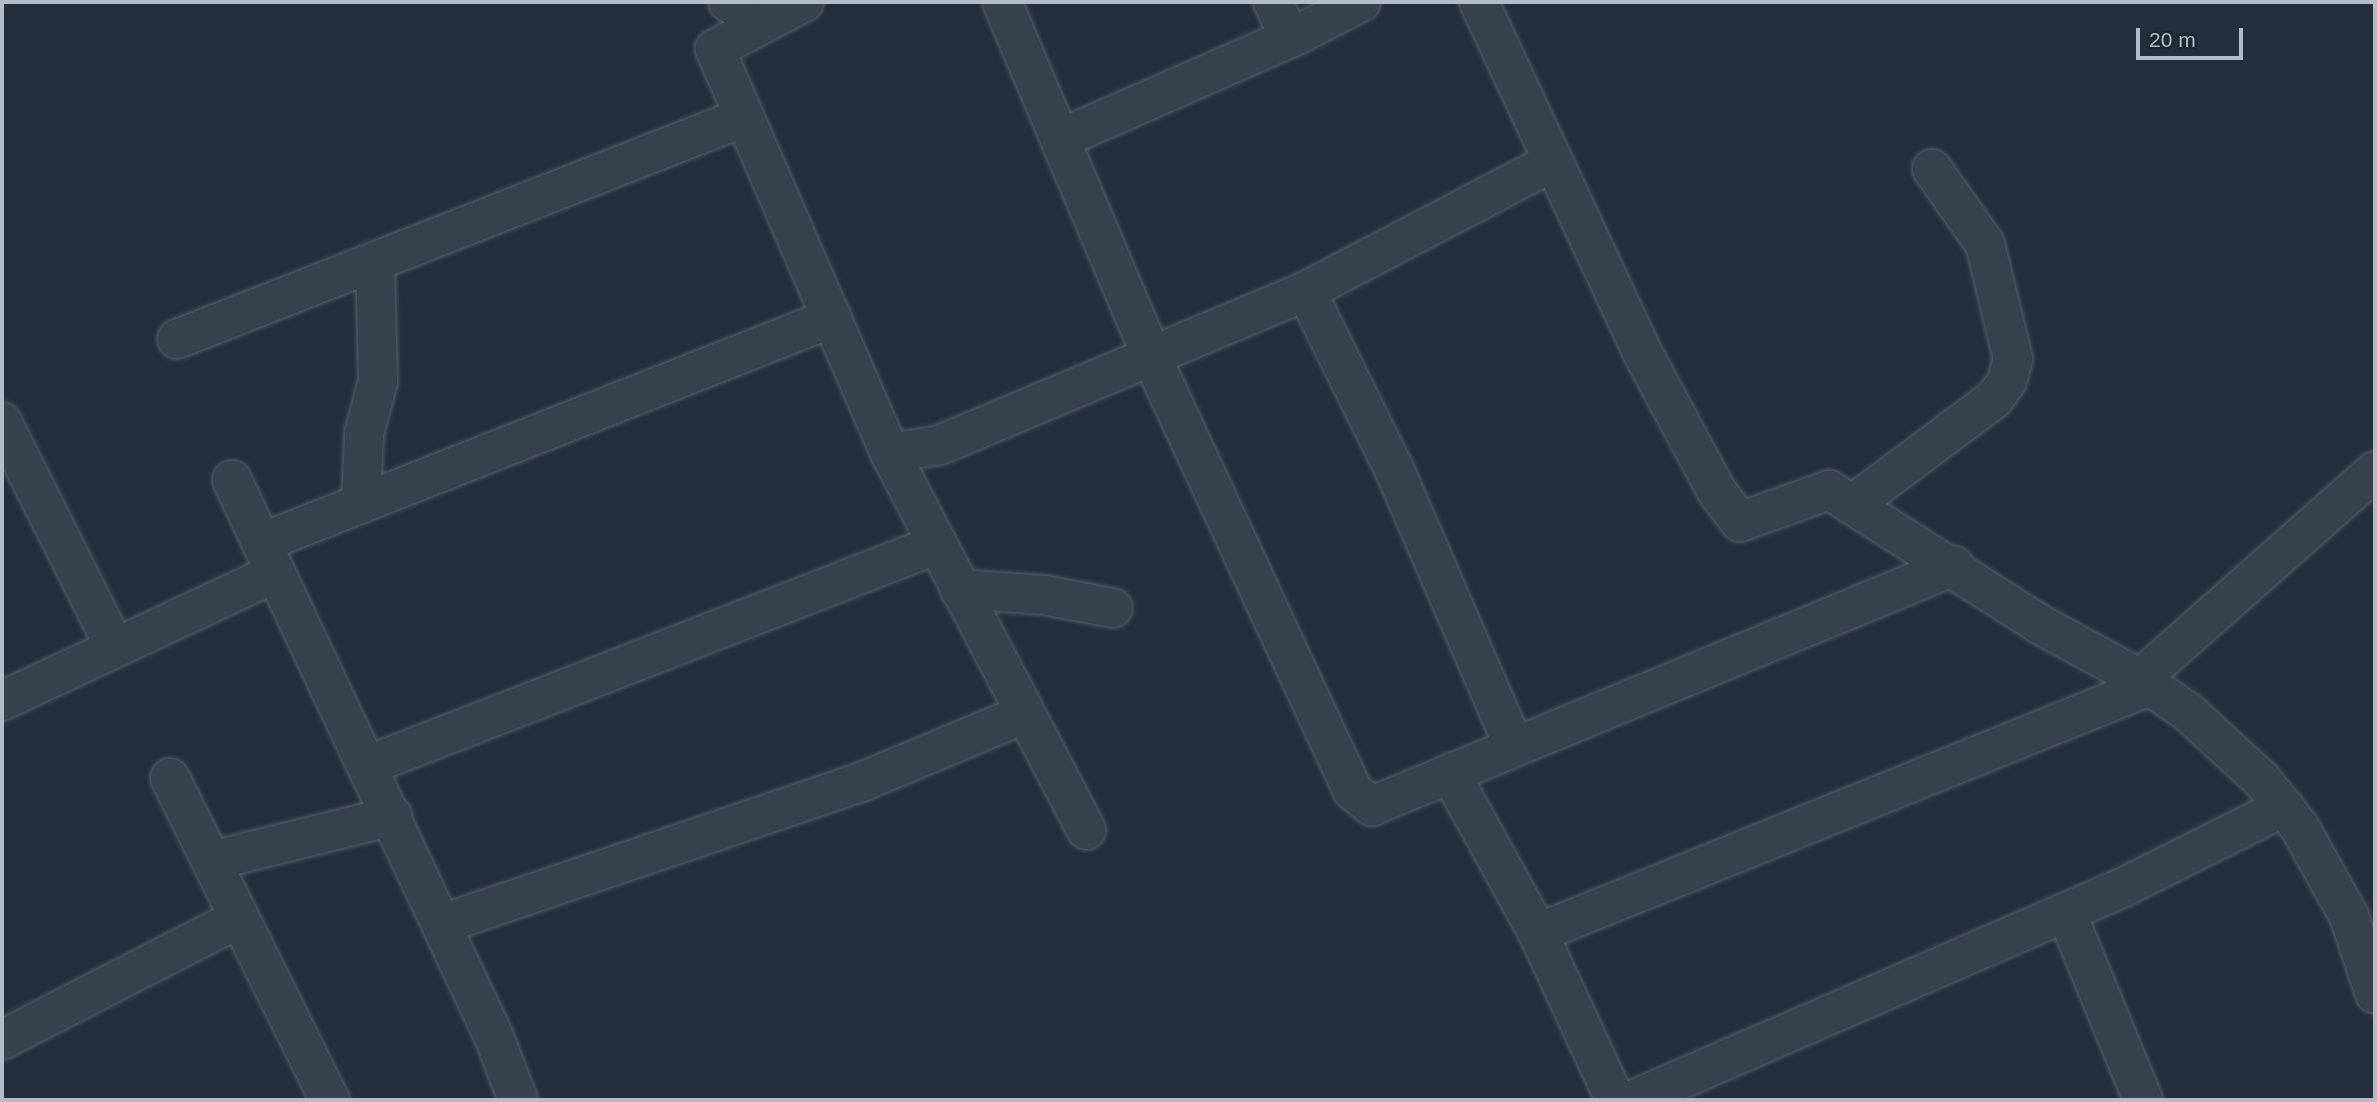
<!DOCTYPE html>
<style>
body{margin:0}
#map{position:relative;width:2377px;height:1102px;overflow:hidden;background:#242f3e;font-family:Helvetica,sans-serif}
div>[style]{position:absolute}
.roads{filter:drop-shadow(0 0 2px #565f6c) drop-shadow(0 0 2px #565f6c)}
.minor>*{height:38px;margin:-19px;padding:0 19px;transform-origin:19px;border-radius:19px;background:#38414e}
span{translate:-50% -50%;white-space:nowrap;text-align:center;line-height:1.15;-webkit-text-stroke:7px #1d2633;paint-order:stroke}
.frame{position:absolute;inset:0;border:4px solid #b4bcc9;pointer-events:none}
.scale{position:absolute;left:2136px;top:28px;width:107px;height:32px;box-sizing:border-box;border:4px solid #b4bcc9;border-top:0;padding-left:9px;font-size:21px;line-height:24px;white-space:nowrap;color:#b4bcc9;-webkit-text-stroke:5px #1d2633;paint-order:stroke}
</style>
<div id="map">
<div class="roads">
<div class="minor">
<div style="left:728px;top:2px;width:40px;rotate:32deg"></div>
<div style="left:804px;top:2px;width:101px;rotate:152.2deg"></div>
<div style="left:715px;top:49px;width:440px;rotate:66.6deg"></div>
<div style="left:890px;top:453px;width:425px;rotate:62.5deg"></div>
<div style="left:1002px;top:2px;width:398px;rotate:67.1deg"></div>
<div style="left:1157px;top:369px;width:464px;rotate:65.1deg"></div>
<div style="left:1352px;top:790px;width:26px;rotate:39deg"></div>
<div style="left:1372px;top:806px;width:630px;rotate:-22.41deg"></div>
<div style="left:1273px;top:2px;width:40px;rotate:65deg"></div>
<div style="left:1479px;top:2px;width:384px;rotate:65deg"></div>
<div style="left:1641px;top:350px;width:159px;rotate:61.8deg"></div>
<div style="left:1716px;top:490px;width:40px;rotate:53deg"></div>
<div style="left:1740px;top:522px;width:95px;rotate:-19.8deg"></div>
<div style="left:1829px;top:490px;width:249px;rotate:32.5deg"></div>
<div style="left:2039px;top:624px;width:115px;rotate:28.6deg"></div>
<div style="left:2140px;top:679px;width:58px;rotate:34.5deg"></div>
<div style="left:2188px;top:712px;width:100px;rotate:42.6deg"></div>
<div style="left:2262px;top:780px;width:61px;rotate:51.6deg"></div>
<div style="left:2300px;top:828px;width:101px;rotate:60.9deg"></div>
<div style="left:2349px;top:916px;width:82px;rotate:71.6deg"></div>
<div style="left:1060px;top:139px;width:259px;rotate:-23.7deg"></div>
<div style="left:1297px;top:35px;width:72px;rotate:-27.3deg"></div>
<div style="left:1306px;top:291px;width:199px;rotate:63.7deg"></div>
<div style="left:1394px;top:469px;width:302px;rotate:66.6deg"></div>
<div style="left:177px;top:339px;width:609px;rotate:-21.38deg"></div>
<div style="left:2px;top:422px;width:250px;rotate:63.4deg"></div>
<div style="left:890px;top:453px;width:51px;rotate:-9.1deg"></div>
<div style="left:940px;top:445px;width:397px;rotate:-22.8deg"></div>
<div style="left:1306px;top:291px;width:279px;rotate:-27.6deg"></div>
<div style="left:232px;top:480px;width:616px;rotate:64.81deg"></div>
<div style="left:494px;top:1037px;width:67px;rotate:69.1deg"></div>
<div style="left:361px;top:504px;width:70px;rotate:-87.5deg"></div>
<div style="left:364px;top:434px;width:55px;rotate:-75.2deg"></div>
<div style="left:378px;top:381px;width:120px;rotate:-91.4deg"></div>
<div style="left:1852px;top:505px;width:177px;rotate:-36.7deg"></div>
<div style="left:1994px;top:399px;width:22px;rotate:-54deg"></div>
<div style="left:2007px;top:381px;width:23px;rotate:-75deg"></div>
<div style="left:2013px;top:359px;width:118px;rotate:-103.7deg"></div>
<div style="left:1985px;top:244px;width:92px;rotate:-125.2deg"></div>
<div style="left:261px;top:543px;width:614px;rotate:-21.51deg"></div>
<div style="left:959px;top:589px;width:85px;rotate:4deg"></div>
<div style="left:1044px;top:595px;width:70px;rotate:10.7deg"></div>
<div style="left:2140px;top:679px;width:314px;rotate:-41.5deg"></div>
<div style="left:2px;top:701px;width:302px;rotate:-25.1deg"></div>
<div style="left:369px;top:765px;width:610px;rotate:-21.23deg"></div>
<div style="left:1450px;top:773px;width:183px;rotate:61.2deg"></div>
<div style="left:1538px;top:933px;width:184px;rotate:65.2deg"></div>
<div style="left:170px;top:778px;width:360px;rotate:63.6deg"></div>
<div style="left:211px;top:861px;width:187px;rotate:-13.9deg"></div>
<div style="left:2066px;top:912px;width:203px;rotate:67.7deg"></div>
<div style="left:442px;top:924px;width:446px;rotate:-18.7deg"></div>
<div style="left:864px;top:781px;width:173px;rotate:-22.7deg"></div>
<div style="left:1538px;top:933px;width:660px;rotate:-21.98deg"></div>
<div style="left:2px;top:1040px;width:267px;rotate:-27.2deg"></div>
<div style="left:1633px;top:1100px;width:535px;rotate:-23.45deg"></div>
<div style="left:2124px;top:887px;width:179px;rotate:-26.6deg"></div>
</div>
</div>
<div class="frame"></div>
<div class="scale">20 m</div>
</div>
